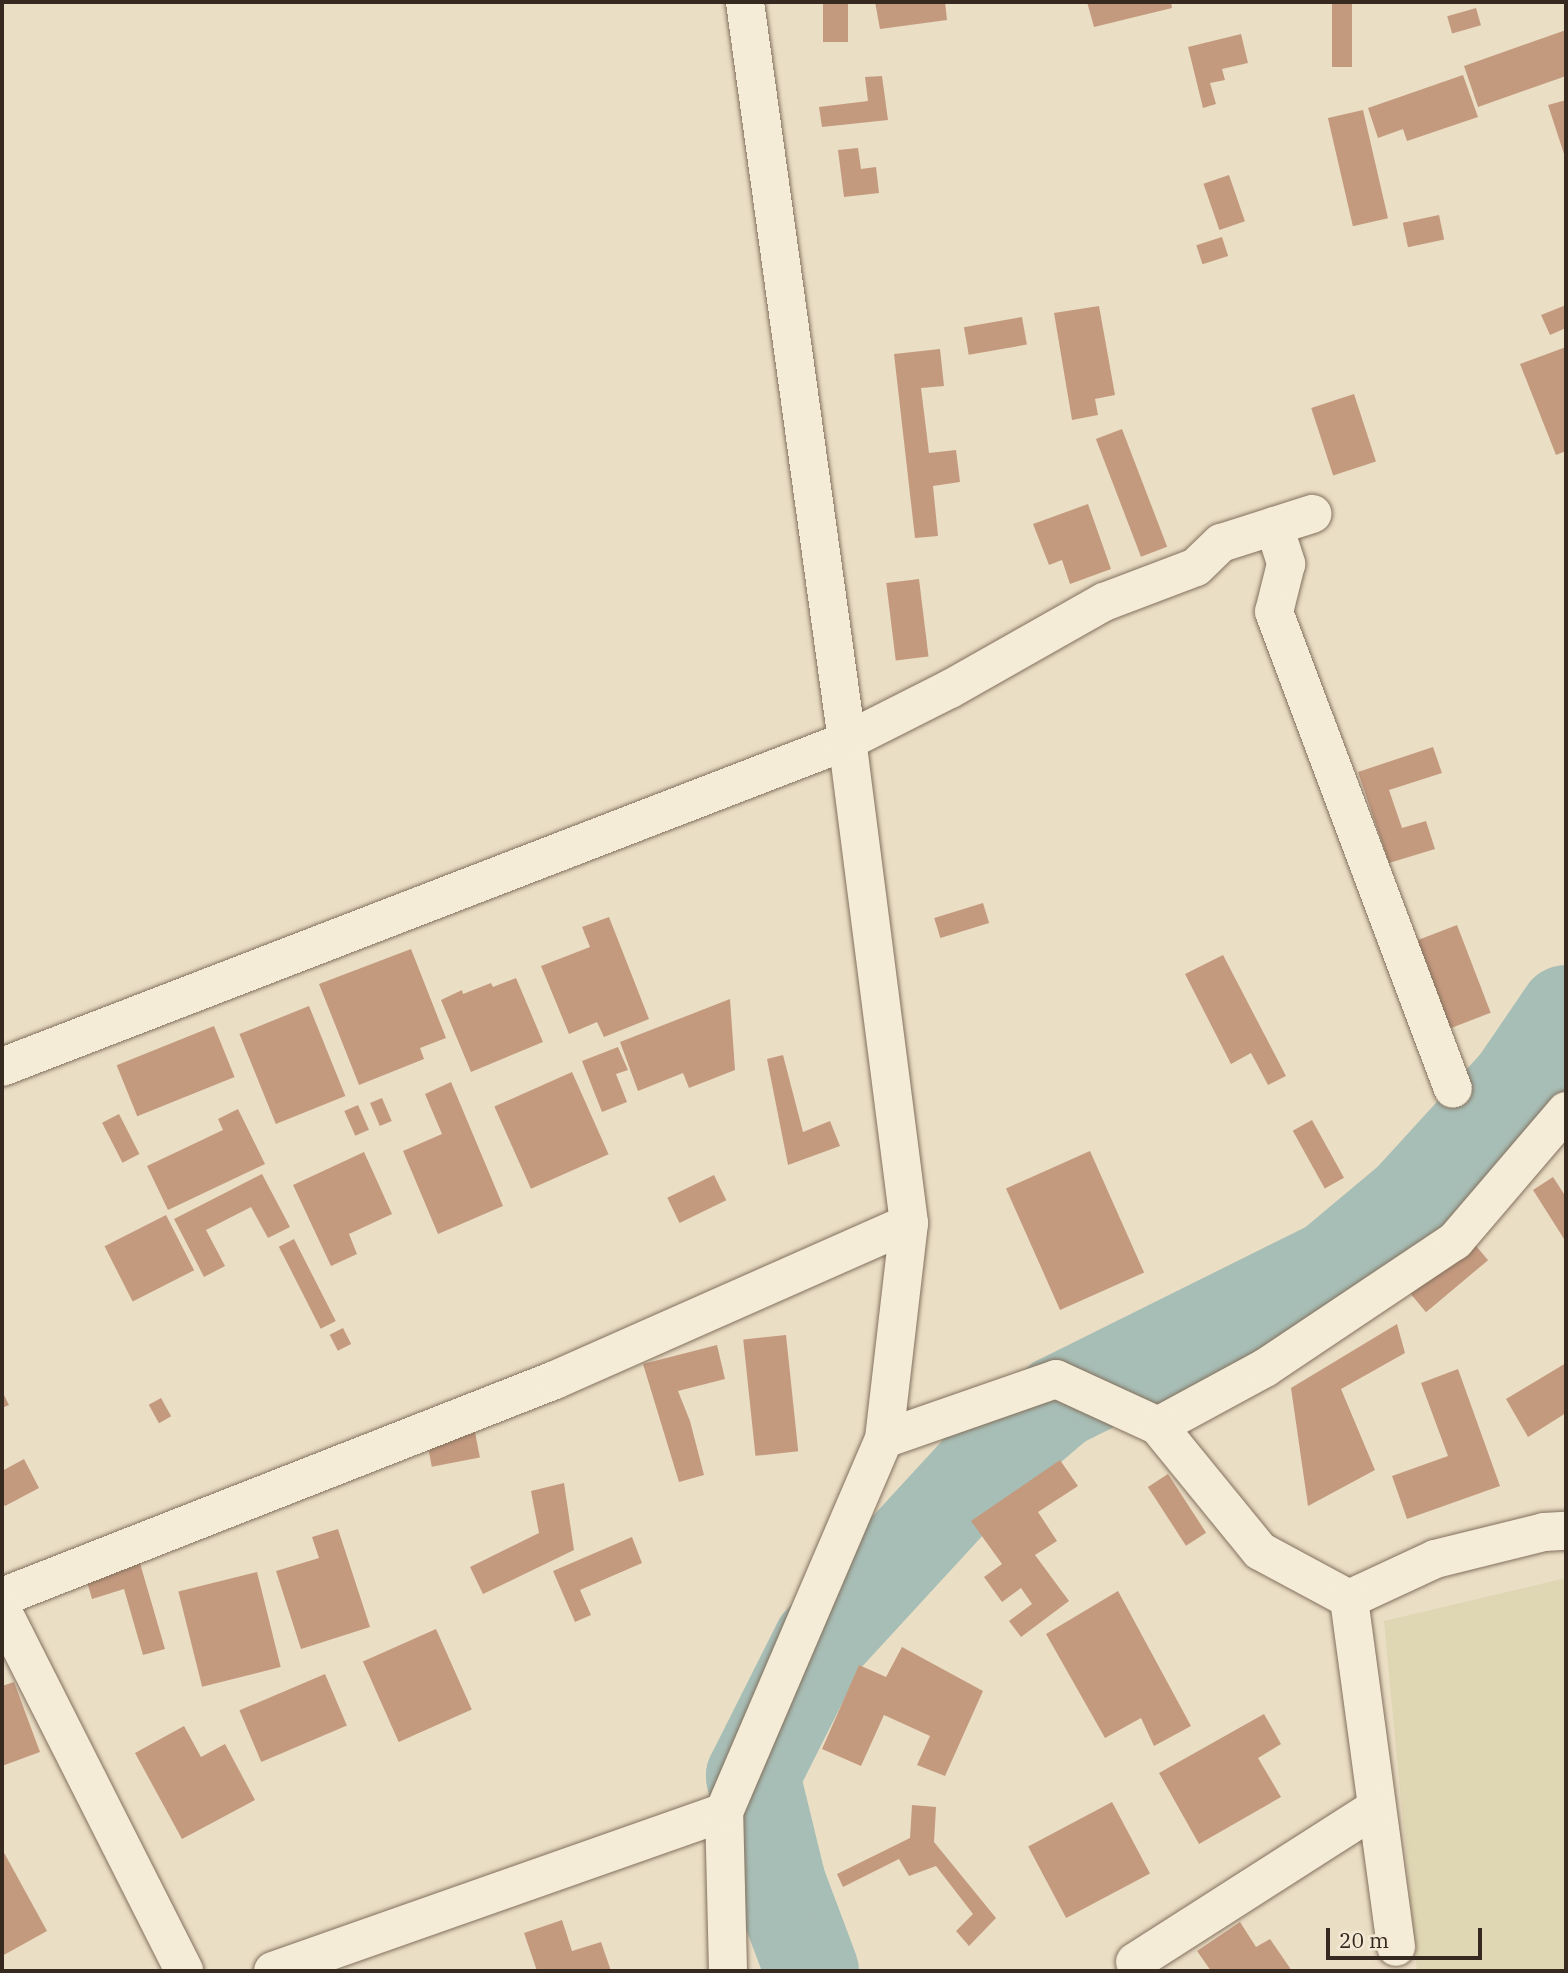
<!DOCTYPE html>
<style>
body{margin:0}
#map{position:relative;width:1568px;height:1973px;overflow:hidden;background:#eadec5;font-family:"IBM Plex Serif",serif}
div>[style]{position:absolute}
.farmland>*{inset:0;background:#dfd6b4}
.river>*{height:94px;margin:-47px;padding:0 47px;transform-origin:47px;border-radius:47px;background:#a7beb6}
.building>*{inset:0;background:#c49a7f;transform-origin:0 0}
.roads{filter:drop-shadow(0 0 2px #83705d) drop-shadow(0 0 2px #83705d)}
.minor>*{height:38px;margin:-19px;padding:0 19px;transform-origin:19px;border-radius:19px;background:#f5ecd8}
span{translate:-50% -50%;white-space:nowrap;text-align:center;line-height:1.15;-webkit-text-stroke:7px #f2e8d4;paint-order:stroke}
.frame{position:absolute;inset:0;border:4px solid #352920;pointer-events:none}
.scale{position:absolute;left:1326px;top:1928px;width:156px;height:32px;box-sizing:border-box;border:4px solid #352920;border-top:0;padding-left:9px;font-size:21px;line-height:24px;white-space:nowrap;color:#352920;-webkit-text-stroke:5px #f2e8d4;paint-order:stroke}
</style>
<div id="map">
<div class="farmland">
<div style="clip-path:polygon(1566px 1578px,1566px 1971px,1417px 1971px,1384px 1621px)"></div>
</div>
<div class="river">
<div style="left:812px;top:1971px;width:94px;rotate:-110.6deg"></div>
<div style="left:779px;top:1883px;width:110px;rotate:-103.7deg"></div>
<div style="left:753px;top:1776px;width:149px;rotate:-63.3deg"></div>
<div style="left:820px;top:1643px;width:234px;rotate:-47.4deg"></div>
<div style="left:978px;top:1471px;width:106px;rotate:-40.4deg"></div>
<div style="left:1059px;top:1402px;width:304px;rotate:-26.4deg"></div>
<div style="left:1331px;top:1267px;width:104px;rotate:-39.9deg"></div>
<div style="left:1411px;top:1200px;width:157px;rotate:-47.6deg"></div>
<div style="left:1517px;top:1084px;width:87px;rotate:-55.8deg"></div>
</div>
<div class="building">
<div style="left:823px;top:2px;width:25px;height:40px"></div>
<div style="clip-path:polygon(875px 2px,945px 2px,947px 20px,880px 29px)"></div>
<div style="clip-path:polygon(1087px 2px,1171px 2px,1172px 8px,1094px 27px)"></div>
<div style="left:1332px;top:2px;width:20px;height:65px"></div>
<div style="left:1476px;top:8px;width:18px;height:30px;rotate:74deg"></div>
<div style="clip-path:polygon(1566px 30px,1566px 76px,1478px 107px,1464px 66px)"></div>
<div style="clip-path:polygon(1241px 34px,1248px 63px,1222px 69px,1225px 80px,1210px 83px,1216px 104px,1203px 108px,1188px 47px)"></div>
<div style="clip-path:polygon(1463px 75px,1478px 117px,1407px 141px,1403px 129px,1378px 138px,1368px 108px)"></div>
<div style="clip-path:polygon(882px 76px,888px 120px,822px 127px,819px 107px,868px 101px,865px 77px)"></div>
<div style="clip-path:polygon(1566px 100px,1566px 160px,1548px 105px)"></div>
<div style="left:1363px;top:110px;width:111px;height:36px;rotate:77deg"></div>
<div style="clip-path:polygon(858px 148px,861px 169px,876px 167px,879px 193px,844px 197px,838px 150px)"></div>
<div style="left:1229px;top:175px;width:49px;height:27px;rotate:71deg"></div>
<div style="left:1439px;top:215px;width:25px;height:37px;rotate:78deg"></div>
<div style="left:1222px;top:237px;width:20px;height:27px;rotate:72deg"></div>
<div style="clip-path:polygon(1566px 305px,1566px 328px,1550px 335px,1541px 315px)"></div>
<div style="clip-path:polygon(1099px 306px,1115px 395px,1095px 399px,1098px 415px,1072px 420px,1054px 313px)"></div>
<div style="left:1022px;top:317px;width:28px;height:59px;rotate:80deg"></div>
<div style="clip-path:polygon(1566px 347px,1566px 451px,1556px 455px,1520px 364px)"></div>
<div style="clip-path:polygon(940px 349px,944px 386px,921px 388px,929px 453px,956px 450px,960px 482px,933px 486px,938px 536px,915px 538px,894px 354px)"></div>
<div style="left:1354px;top:394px;width:71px;height:45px;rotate:72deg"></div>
<div style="left:1122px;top:429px;width:126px;height:28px;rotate:69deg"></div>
<div style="clip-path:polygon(1088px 504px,1111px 569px,1070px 584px,1062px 560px,1049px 565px,1033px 524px)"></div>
<div style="left:919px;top:579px;width:78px;height:33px;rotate:83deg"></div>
<div style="clip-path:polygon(1433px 747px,1442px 773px,1389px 790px,1402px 828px,1426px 821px,1435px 849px,1389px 863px,1358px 772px)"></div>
<div style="left:983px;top:903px;width:21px;height:51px;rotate:73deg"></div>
<div style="clip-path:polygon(609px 917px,649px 1019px,604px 1037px,597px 1022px,569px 1034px,541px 966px,590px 947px,582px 927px)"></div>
<div style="left:1457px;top:925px;width:94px;height:48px;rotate:69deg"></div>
<div style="clip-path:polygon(411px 949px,446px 1038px,420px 1048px,424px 1059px,359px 1085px,319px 984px)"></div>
<div style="clip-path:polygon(1223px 955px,1286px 1076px,1268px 1085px,1251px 1053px,1231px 1064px,1185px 974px)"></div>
<div style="clip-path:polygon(516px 978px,543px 1042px,471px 1072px,441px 1000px,462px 990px,463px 994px,491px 983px,493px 987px)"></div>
<div style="clip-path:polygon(730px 999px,735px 1070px,689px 1088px,683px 1073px,638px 1091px,620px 1042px)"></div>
<div style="left:309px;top:1006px;width:97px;height:75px;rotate:68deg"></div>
<div style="left:214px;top:1026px;width:55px;height:105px;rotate:68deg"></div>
<div style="clip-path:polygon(618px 1047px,628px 1070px,616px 1074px,627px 1102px,602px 1112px,582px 1061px)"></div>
<div style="clip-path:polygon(783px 1055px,803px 1132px,830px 1121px,840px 1146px,788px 1165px,767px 1059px)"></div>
<div style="left:572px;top:1072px;width:90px;height:85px;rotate:66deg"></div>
<div style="clip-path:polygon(451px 1082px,503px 1206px,438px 1234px,403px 1151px,442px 1134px,425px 1094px)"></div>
<div style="left:382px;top:1098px;width:25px;height:13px;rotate:67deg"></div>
<div style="left:358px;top:1105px;width:27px;height:15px;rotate:66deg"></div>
<div style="clip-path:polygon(238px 1109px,265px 1164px,168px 1210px,147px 1166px,223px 1130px,218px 1119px)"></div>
<div style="left:119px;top:1114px;width:45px;height:19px;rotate:63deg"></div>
<div style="left:1312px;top:1120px;width:66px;height:22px;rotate:61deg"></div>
<div style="left:1090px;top:1151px;width:133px;height:92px;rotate:66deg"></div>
<div style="clip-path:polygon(364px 1152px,392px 1214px,349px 1234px,357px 1254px,331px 1266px,293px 1185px)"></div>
<div style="clip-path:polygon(262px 1174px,290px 1227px,268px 1238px,251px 1207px,206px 1230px,225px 1266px,204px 1277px,174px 1219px)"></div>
<div style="left:714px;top:1175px;width:28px;height:52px;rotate:64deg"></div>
<div style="clip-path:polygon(1553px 1177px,1566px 1197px,1566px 1242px,1533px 1190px)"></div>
<div style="left:166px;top:1215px;width:62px;height:69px;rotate:63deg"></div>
<div style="left:294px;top:1239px;width:92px;height:17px;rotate:63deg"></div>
<div style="left:1472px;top:1241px;width:25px;height:81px;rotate:50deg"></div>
<div style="clip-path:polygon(1397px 1324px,1405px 1353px,1341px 1389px,1375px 1470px,1308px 1506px,1291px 1388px)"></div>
<div style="left:343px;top:1328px;width:18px;height:15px;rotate:63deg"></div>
<div style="left:786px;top:1335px;width:117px;height:43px;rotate:84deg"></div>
<div style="clip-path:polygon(717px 1345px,725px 1379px,678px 1391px,690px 1421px,704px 1475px,679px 1482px,643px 1364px)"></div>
<div style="clip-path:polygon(1566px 1363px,1566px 1413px,1528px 1437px,1506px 1399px)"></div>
<div style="clip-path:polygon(1458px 1369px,1500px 1486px,1407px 1519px,1392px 1476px,1448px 1456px,1421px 1383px)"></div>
<div style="clip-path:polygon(2px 1391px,9px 1405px,2px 1408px)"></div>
<div style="left:161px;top:1398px;width:21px;height:14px;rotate:61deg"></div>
<div style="left:474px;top:1427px;width:31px;height:49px;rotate:79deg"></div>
<div style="clip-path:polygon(24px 1459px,39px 1488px,5px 1506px,2px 1501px,2px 1471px)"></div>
<div style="clip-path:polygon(1060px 1460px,1078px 1486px,1038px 1512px,1057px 1541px,1035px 1555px,1069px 1601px,1021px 1637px,1009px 1621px,1032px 1604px,1021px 1588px,1002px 1602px,984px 1577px,1002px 1564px,971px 1521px)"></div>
<div style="left:1168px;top:1474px;width:70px;height:24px;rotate:57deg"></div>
<div style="clip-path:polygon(564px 1483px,574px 1550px,483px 1594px,470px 1567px,539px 1533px,531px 1491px)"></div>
<div style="clip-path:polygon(338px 1529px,370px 1627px,301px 1649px,276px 1571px,319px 1558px,312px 1537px)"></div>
<div style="clip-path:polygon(632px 1537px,642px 1563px,580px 1590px,591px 1615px,575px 1622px,553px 1571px)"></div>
<div style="clip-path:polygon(137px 1553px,165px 1649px,143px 1655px,124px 1589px,92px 1599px,83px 1568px)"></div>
<div style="left:257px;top:1572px;width:98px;height:81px;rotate:76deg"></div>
<div style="clip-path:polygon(1118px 1591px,1191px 1726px,1154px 1746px,1141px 1718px,1105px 1738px,1046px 1634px)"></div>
<div style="left:436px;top:1629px;width:88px;height:80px;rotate:66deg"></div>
<div style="clip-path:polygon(902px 1647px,983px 1691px,945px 1776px,917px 1765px,930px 1736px,884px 1715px,861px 1766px,822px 1749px,859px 1665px,886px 1677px)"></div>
<div style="left:325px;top:1674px;width:56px;height:93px;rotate:67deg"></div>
<div style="clip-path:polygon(14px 1682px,40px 1752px,2px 1766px,2px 1686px)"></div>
<div style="clip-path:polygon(1264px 1714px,1281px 1744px,1258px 1758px,1281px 1797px,1199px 1844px,1159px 1773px)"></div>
<div style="clip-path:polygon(184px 1726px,201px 1757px,225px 1744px,255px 1800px,182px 1839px,135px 1753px)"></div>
<div style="left:1112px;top:1802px;width:81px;height:95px;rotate:62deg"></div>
<div style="clip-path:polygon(912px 1805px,936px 1807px,934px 1842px,996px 1918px,969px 1946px,956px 1931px,973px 1914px,936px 1866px,909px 1876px,899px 1859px,843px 1887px,837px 1874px,910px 1838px)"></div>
<div style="clip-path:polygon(2px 1849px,47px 1931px,2px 1956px)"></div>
<div style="clip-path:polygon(562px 1920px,572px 1951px,601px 1942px,611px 1971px,537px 1971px,524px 1933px)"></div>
<div style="clip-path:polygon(1240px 1922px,1256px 1947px,1270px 1939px,1292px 1971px,1211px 1971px,1197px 1951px)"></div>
</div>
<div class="roads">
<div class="minor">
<div style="left:1274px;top:526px;width:40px;rotate:72deg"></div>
<div style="left:1286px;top:564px;width:49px;rotate:104deg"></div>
<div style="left:1274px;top:612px;width:509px;rotate:69.43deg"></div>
<div style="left:2px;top:1067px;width:906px;rotate:-21.1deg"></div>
<div style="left:847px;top:741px;width:115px;rotate:-26.8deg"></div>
<div style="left:950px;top:689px;width:177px;rotate:-29.5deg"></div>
<div style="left:1104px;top:602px;width:98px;rotate:-20.8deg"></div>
<div style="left:1196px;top:567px;width:35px;rotate:-44deg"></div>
<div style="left:1221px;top:543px;width:96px;rotate:-17.7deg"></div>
<div style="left:1158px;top:1426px;width:122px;rotate:-28.5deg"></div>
<div style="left:1265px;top:1368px;width:229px;rotate:-33.8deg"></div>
<div style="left:1455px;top:1241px;width:171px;rotate:-49.5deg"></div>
<div style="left:884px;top:1439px;width:182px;rotate:-19.2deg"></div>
<div style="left:1056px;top:1379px;width:112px;rotate:24.7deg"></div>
<div style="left:1158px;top:1426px;width:161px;rotate:50.8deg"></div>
<div style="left:1260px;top:1551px;width:101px;rotate:28.3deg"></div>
<div style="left:1349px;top:1599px;width:95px;rotate:-24.9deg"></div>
<div style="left:1435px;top:1559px;width:112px;rotate:-13.9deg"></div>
<div style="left:1544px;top:1532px;width:22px;rotate:-3deg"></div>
<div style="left:2px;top:1597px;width:594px;rotate:-21.43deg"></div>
<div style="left:555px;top:1380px;width:387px;rotate:-23.9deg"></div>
<div style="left:1349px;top:1599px;width:351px;rotate:82.3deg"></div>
<div style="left:2px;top:1610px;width:404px;rotate:63.2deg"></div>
<div style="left:1135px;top:1962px;width:286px;rotate:-32.6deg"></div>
<div style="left:273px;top:1971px;width:478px;rotate:-19.4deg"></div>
<div style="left:728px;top:1971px;width:159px;rotate:-91.4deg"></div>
<div style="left:724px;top:1812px;width:406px;rotate:-66.8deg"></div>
<div style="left:884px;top:1439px;width:217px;rotate:-83.4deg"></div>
<div style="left:909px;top:1223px;width:486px;rotate:-97.3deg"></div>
<div style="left:847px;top:741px;width:746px;rotate:-97.86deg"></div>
</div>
</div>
<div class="frame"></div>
<div class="scale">20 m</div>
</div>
